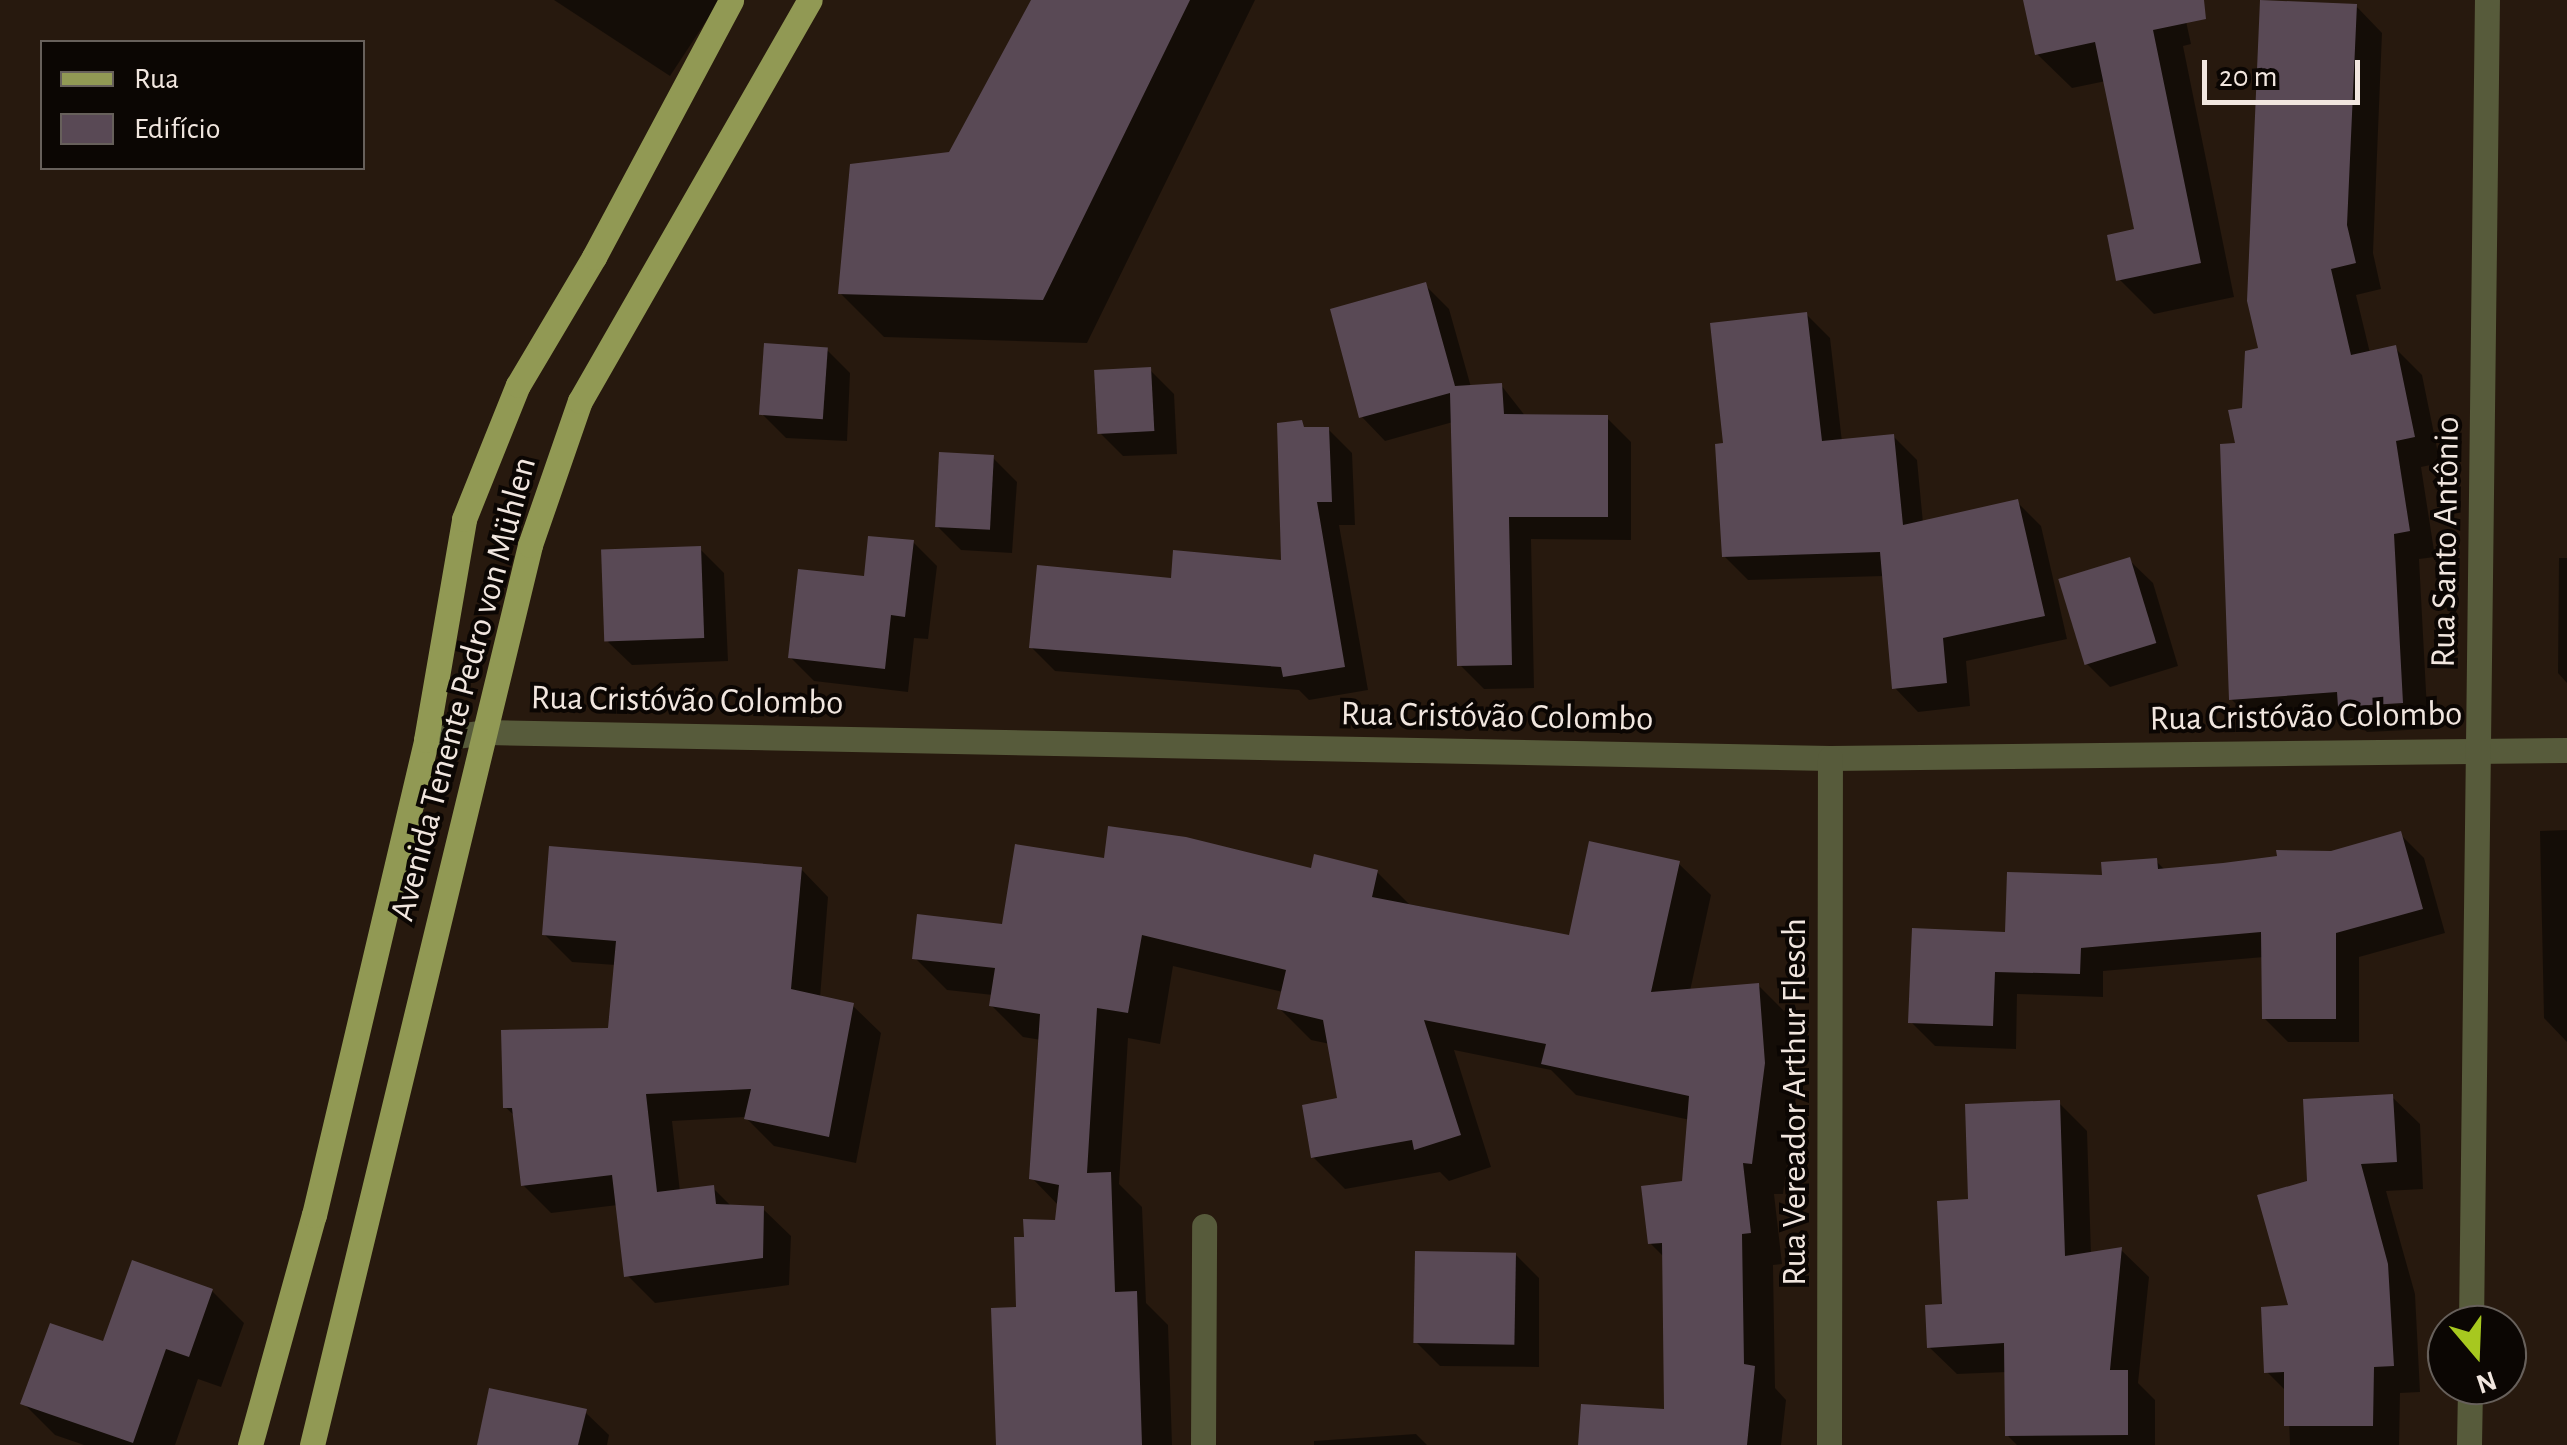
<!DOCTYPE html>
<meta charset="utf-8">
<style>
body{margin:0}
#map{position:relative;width:2567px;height:1445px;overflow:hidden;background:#27190e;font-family:"Alegreya Sans",sans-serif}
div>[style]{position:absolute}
.shadow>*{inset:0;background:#0007}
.building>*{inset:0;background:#594955;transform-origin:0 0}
.minor>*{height:25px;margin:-12.5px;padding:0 12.5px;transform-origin:12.5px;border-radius:12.5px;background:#575b3b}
.major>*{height:25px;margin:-12.5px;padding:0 12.5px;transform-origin:12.5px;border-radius:12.5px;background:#919954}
span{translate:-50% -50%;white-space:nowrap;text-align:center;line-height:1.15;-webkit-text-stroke:8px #0b0603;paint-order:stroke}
.street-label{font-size:35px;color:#f1e6df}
.legend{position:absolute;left:40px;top:40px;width:325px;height:130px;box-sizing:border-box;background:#0b0603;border:2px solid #67605b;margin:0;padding:12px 18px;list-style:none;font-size:30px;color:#f1e6df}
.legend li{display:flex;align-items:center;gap:20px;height:50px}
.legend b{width:50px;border:2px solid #67605b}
.north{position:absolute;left:2427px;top:1305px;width:100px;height:100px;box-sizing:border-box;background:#0b0603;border:2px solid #67605b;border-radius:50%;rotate:161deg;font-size:28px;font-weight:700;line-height:40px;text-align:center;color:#f1e6df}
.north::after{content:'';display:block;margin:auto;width:35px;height:45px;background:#a7c81f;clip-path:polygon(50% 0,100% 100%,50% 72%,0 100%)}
.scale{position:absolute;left:2202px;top:60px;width:158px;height:45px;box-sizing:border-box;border:5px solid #f1e6df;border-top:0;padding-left:12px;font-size:30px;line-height:35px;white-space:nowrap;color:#f1e6df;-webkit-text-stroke:8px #0b0603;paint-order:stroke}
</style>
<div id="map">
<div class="shadow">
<div style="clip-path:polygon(554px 0,720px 0,670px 76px)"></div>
<div style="clip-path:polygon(1034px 0,1255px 0,1087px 343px,884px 337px,840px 293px,951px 154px)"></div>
<div style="clip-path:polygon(2025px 0,2182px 3px,2191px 44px,2183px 46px,2234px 297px,2154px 314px,2119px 279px,2137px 231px,2106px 81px,2072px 88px,2037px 54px)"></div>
<div style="clip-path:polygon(2356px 6px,2382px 33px,2373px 253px,2381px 289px,2356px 295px,2370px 353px,2395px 348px,2422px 375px,2440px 463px,2421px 467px,2435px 557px,2419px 559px,2428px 729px,2367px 732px,2353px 718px,2258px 726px,2231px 699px,2238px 445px)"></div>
<div style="clip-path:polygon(1425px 285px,1449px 309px,1471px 387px,1501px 385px,1526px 417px,1607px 418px,1631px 442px,1631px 540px,1531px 539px,1534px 688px,1484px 689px,1460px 665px,1453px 422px,1385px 441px,1362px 417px)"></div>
<div style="clip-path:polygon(1806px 314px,1830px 338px,1842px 442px,1893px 436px,1917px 460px,1923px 523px,2017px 502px,2041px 526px,2067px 639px,1966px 661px,1970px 706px,1918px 712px,1895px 688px,1884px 576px,1748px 580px,1724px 556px,1725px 446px)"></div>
<div style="clip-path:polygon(827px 350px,850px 373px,847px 441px,786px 438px,762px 414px)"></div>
<div style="clip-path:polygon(1150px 370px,1174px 394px,1177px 454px,1123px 456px,1099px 432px)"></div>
<div style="clip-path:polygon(1328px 429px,1352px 453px,1355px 525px,1339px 525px,1368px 690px,1309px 700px,1299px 690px,1055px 671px,1031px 647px,1173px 581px,1284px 562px)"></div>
<div style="clip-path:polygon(993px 458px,1017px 482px,1012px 553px,961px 550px,937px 526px)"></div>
<div style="clip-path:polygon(913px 542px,937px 566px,928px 639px,914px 638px,908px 692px,814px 681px,790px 657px,866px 579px)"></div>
<div style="clip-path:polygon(700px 549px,724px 573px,728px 661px,632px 665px,608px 642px)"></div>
<div style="clip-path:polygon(2559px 558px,2567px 558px,2567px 683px,2558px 673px)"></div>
<div style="clip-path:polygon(2129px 560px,2153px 583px,2178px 666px,2110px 687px,2086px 663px)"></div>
<div style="clip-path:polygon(2567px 830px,2567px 1042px,2544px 1018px,2540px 831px)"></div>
<div style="clip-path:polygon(2400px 834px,2424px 858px,2445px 933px,2359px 957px,2359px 1042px,2288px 1042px,2264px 1018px,2264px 957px,2103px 971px,2103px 997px,2017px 994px,2016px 1049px,1935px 1046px,1911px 1022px,2007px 934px,2105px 878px,2156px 861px,2166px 871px,2331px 853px)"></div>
<div style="clip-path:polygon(1107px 861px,1377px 872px,1409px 904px,1571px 938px,1678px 863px,1711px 895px,1690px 991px,1758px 985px,1790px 1017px,1796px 1097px,1783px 1194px,1774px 1194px,1782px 1264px,1773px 1265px,1775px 1388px,1786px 1400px,1781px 1445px,1649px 1445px,1667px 1412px,1665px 1258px,1650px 1243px,1685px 1183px,1690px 1120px,1576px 1095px,1551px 1070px,1454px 1050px,1491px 1167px,1449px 1181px,1440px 1172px,1345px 1189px,1313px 1157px,1340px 1100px,1330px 1044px,1311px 1040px,1279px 1008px,1283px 992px,1173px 966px,1160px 1044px,1128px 1038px,1119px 1184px,1142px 1207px,1146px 1303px,1168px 1325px,1172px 1445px,998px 1445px,1026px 1239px,1057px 1223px,1059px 1206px,1032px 1178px,1041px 1040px,1023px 1037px,991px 1005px,993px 995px,947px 990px,915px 958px,1004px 927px)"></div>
<div style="clip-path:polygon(801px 869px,828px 897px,820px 998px,853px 1006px,881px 1033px,856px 1163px,774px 1146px,745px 1117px,672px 1121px,680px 1192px,713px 1188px,732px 1207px,763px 1209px,791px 1236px,789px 1285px,655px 1303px,627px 1275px,618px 1205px,551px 1213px,523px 1185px,516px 1117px,505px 1107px,611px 1031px,616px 965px,572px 962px,544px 934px)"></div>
<div style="clip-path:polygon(2392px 1097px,2420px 1124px,2423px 1189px,2386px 1191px,2415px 1294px,2420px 1392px,2400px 1393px,2399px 1445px,2290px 1445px,2288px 1393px,2267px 1372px,2291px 1308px,2310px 1183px)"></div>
<div style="clip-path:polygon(2059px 1103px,2087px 1131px,2091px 1254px,2121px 1250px,2149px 1277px,2138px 1383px,2155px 1400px,2155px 1445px,2017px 1445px,2007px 1435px,2007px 1372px,1957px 1374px,1929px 1347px,1971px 1202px)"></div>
<div style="clip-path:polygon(1515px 1254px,1539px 1278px,1539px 1367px,1440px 1366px,1416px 1342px)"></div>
<div style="clip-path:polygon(212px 1291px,244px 1323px,221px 1387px,198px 1379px,175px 1445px,84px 1445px,55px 1435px,23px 1403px)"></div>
<div style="clip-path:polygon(585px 1412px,609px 1435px,607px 1445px,480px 1445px)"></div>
<div style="clip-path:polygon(1416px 1434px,1427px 1445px,1314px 1445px,1314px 1441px)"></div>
</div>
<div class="building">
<div style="clip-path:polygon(1031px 0,1190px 0,1043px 300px,838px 294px,850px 164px,949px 152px)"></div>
<div style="clip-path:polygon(2023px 0,2204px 0,2206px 19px,2153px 30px,2201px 263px,2116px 281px,2107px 235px,2134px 229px,2095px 42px,2035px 55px)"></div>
<div style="clip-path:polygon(2260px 0,2357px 4px,2347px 225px,2356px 263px,2331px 269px,2351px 355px,2396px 345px,2415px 437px,2396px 441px,2410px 531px,2394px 534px,2403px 703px,2338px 707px,2337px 692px,2229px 700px,2220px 444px,2235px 443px,2228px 410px,2242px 408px,2245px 351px,2258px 348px,2247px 301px)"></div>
<div style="clip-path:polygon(1426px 282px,1455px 386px,1502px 383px,1504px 414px,1608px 415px,1608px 517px,1509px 517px,1512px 665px,1457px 666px,1450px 393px,1359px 418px,1330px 309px)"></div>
<div style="clip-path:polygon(1807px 312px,1822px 441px,1894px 434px,1903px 525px,2018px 499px,2045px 616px,1943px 638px,1947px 683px,1892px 689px,1880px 552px,1722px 557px,1715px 444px,1723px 443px,1710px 323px)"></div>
<div style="left:764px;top:343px;width:64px;height:72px;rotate:4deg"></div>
<div style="left:1151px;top:367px;width:64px;height:57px;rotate:87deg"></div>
<div style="clip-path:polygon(1302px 420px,1304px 427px,1329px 427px,1332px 502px,1317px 502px,1345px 667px,1283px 677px,1281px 667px,1029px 648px,1037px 565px,1171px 578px,1173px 550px,1281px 560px,1277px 423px)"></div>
<div style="left:939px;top:452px;width:55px;height:75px;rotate:3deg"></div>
<div style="clip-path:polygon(868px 536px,914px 540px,905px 617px,891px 615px,885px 669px,788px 658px,798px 569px,864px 576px)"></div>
<div style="left:701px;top:546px;width:92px;height:100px;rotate:88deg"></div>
<div style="left:2130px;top:557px;width:90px;height:75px;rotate:73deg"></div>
<div style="clip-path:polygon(1108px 826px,1186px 837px,1311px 868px,1314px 854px,1378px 870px,1372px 897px,1569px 935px,1589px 841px,1680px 861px,1651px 992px,1759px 983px,1765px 1063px,1752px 1164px,1743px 1163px,1751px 1233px,1742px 1234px,1744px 1364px,1755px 1366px,1747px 1445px,1578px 1445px,1581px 1404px,1664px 1409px,1662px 1243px,1648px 1244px,1641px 1186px,1682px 1181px,1689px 1096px,1541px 1064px,1546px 1044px,1424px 1020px,1461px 1135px,1414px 1150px,1412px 1140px,1311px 1158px,1302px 1105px,1337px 1098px,1323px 1020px,1277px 1009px,1286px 970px,1142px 935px,1128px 1013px,1097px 1008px,1087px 1173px,1111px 1172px,1115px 1292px,1137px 1291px,1142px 1445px,996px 1445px,991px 1308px,1016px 1307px,1014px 1237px,1024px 1237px,1023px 1219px,1055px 1220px,1059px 1185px,1029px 1179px,1040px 1014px,989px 1006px,995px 968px,912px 959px,917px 914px,1002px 924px,1015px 844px,1104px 858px)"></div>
<div style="clip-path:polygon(2401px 831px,2423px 909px,2336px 933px,2336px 1019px,2262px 1019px,2261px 932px,2081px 948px,2080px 974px,1995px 972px,1993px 1026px,1908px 1023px,1912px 928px,2005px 932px,2007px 872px,2102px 875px,2101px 862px,2157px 858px,2158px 869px,2223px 863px,2277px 856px,2276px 850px,2331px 851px)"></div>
<div style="clip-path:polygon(549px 846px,802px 867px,791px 989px,854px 1003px,829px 1137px,744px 1119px,751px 1089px,646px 1094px,657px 1192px,714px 1185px,716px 1204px,764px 1206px,763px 1258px,624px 1277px,612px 1175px,521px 1186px,512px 1108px,503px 1108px,501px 1030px,608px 1028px,616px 941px,542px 935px)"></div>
<div style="clip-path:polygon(2393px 1094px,2397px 1162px,2361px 1164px,2388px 1264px,2394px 1366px,2374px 1367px,2373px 1426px,2284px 1426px,2284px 1372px,2264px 1373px,2261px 1307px,2288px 1305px,2257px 1195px,2307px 1181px,2303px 1099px)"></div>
<div style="clip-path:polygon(2060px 1100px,2065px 1256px,2122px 1247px,2110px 1370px,2128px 1370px,2128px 1435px,2005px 1436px,2004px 1343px,1927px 1348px,1925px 1305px,1942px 1304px,1937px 1201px,1968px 1199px,1965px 1104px)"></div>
<div style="left:1415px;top:1251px;width:101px;height:92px;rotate:1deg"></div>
<div style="clip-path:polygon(132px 1260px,213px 1289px,189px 1357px,166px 1349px,133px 1443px,20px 1404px,50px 1323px,103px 1341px)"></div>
<div style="clip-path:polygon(489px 1388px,587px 1409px,578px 1445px,477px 1445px)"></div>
</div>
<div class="minor">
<div style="left:426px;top:740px;width:62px;rotate:-7.5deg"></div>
<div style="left:487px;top:732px;width:1343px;rotate:1.11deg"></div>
<div style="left:1830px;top:758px;width:737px;rotate:-0.62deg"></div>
<div style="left:2471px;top:1325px;width:1325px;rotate:-89.31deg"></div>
<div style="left:1203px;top:1445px;width:219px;rotate:-89.7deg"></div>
<div style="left:1829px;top:1445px;width:687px;rotate:-89.92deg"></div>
<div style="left:2469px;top:1445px;width:60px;rotate:-89deg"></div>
</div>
<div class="major">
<div style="left:250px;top:1445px;width:239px;rotate:-74.5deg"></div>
<div style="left:314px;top:1215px;width:488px;rotate:-76.7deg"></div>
<div style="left:426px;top:740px;width:224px;rotate:-80.2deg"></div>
<div style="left:464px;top:519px;width:144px;rotate:-68.1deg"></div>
<div style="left:518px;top:385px;width:149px;rotate:-59.3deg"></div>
<div style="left:594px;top:257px;width:291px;rotate:-61.9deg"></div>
<div style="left:312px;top:1445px;width:926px;rotate:-76.38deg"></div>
<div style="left:530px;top:545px;width:152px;rotate:-70.9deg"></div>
<div style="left:580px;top:401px;width:462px;rotate:-60.2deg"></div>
</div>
<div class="street-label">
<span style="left:2446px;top:542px;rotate:-89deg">Rua Santo Antônio</span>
<span style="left:464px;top:689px;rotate:-75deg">Avenida Tenente Pedro von Mühlen</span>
<span style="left:687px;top:701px;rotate:1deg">Rua Cristóvão Colombo</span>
<span style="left:1497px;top:717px;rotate:1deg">Rua Cristóvão Colombo</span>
<span style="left:2306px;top:717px;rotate:-1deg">Rua Cristóvão Colombo</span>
<span style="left:1795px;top:1102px;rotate:-90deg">Rua Vereador Arthur Flesch</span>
</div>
<ul class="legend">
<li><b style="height:12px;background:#919954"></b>Rua</li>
<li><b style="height:28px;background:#594955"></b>Edifício</li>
</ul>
<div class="north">N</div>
<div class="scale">20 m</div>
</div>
